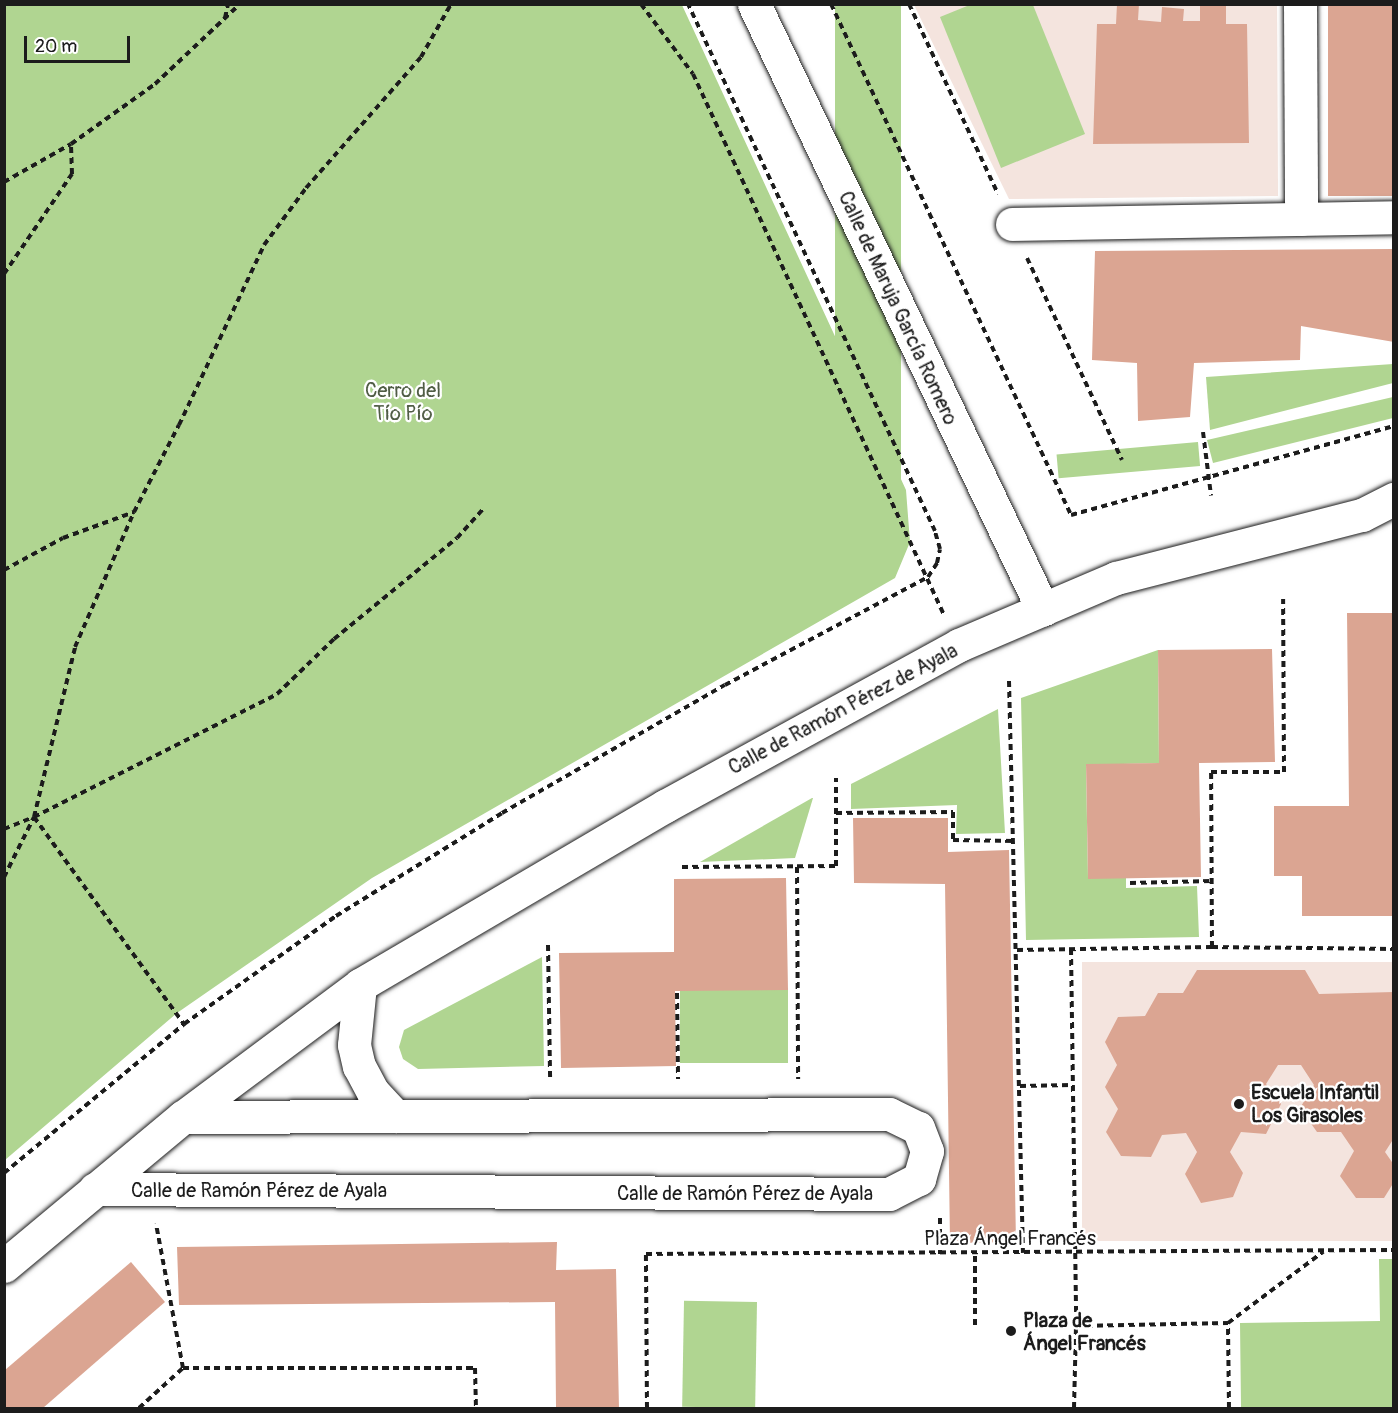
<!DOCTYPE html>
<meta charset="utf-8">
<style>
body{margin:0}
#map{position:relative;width:1398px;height:1413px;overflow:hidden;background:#fff;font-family:Pangolin,sans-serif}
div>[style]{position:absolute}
.built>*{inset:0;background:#f4e4de;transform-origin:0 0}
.green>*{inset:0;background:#b0d591;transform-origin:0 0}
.building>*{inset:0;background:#dba592;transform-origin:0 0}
.path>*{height:4px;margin-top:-2px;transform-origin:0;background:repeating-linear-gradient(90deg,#1c1c1c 0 6px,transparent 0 10.5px)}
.roads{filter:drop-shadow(0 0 2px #1c1c1c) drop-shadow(0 0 2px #1c1c1c)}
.minor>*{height:33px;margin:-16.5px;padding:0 16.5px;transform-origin:16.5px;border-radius:16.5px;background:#fff}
.dots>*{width:16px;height:16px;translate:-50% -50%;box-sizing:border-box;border:3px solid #fff;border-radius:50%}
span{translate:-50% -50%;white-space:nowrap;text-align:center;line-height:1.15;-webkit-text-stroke:4.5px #fff;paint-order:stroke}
.street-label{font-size:20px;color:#1c1c1c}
.park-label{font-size:20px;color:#505d45}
.poi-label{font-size:20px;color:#1c1c1c;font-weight:700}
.left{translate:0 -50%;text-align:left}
.frame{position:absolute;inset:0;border:6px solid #1c1c1c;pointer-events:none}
.scale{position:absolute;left:24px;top:36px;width:106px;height:27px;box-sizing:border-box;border:3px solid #1c1c1c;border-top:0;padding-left:8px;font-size:18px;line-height:21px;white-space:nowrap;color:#1c1c1c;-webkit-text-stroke:4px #fff;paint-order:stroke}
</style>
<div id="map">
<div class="built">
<div style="clip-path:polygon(914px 5px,1277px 5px,1278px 196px,1009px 199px)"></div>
<div style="left:1393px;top:962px;width:279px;height:311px;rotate:90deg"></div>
</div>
<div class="green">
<div style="clip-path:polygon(5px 4px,682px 5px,906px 490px,910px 542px,895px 578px,372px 878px,177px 1013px,5px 1160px)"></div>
<div style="clip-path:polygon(972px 4px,1033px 5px,1085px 134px,1001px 168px,940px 17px)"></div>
<div style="left:835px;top:5px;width:66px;height:519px"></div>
<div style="clip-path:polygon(1393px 364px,1393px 383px,1210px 430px,1206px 377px)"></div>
<div style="clip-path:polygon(1393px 397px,1393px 418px,1213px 463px,1207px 440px)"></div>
<div style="left:1198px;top:442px;width:24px;height:142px;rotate:85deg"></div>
<div style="clip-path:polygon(1158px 650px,1159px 763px,1086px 765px,1088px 878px,1126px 878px,1126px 888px,1197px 886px,1199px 937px,1026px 940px,1021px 698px)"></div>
<div style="clip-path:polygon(998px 709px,1005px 833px,956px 834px,957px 805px,851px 809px,851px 784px)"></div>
<div style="clip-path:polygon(813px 798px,795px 858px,700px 862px,812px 798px)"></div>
<div style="clip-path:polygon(542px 957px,544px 1066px,418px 1069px,403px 1059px,399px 1047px,404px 1030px)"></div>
<div style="left:788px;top:990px;width:73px;height:108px;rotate:90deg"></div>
<div style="clip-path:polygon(1379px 1259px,1393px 1259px,1393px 1408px,1241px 1408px,1240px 1323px,1380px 1321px)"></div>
<div style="left:757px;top:1302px;width:106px;height:73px;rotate:91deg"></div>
</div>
<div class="building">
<div style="clip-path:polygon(1117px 4px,1139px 4px,1138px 20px,1161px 22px,1162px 7px,1184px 9px,1183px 21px,1200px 21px,1200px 4px,1226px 4px,1226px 24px,1247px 24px,1249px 143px,1093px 144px,1097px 24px,1116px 24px)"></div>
<div style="left:1328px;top:4px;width:66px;height:192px"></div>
<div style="clip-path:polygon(1394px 249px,1394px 342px,1301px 326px,1300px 360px,1194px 363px,1190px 417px,1138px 421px,1137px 363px,1092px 360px,1095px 251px)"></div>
<div style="clip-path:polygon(1347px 613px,1394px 613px,1394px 916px,1302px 916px,1302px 876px,1274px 876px,1274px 806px,1349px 806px)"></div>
<div style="clip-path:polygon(1272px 649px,1275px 762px,1199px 763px,1201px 877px,1088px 879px,1086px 764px,1159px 763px,1158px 650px)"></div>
<div style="clip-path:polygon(853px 818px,948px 818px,948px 852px,1009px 850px,1016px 1242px,950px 1243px,945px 884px,854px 883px)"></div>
<div style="clip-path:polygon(786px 878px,788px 990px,675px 991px,676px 1066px,561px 1068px,559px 953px,674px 952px,674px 879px)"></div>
<div style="clip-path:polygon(1197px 970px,1305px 970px,1319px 994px,1394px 992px,1394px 1138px,1385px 1152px,1394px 1165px,1394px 1182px,1384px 1198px,1356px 1198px,1340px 1176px,1354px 1151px,1341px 1132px,1317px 1132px,1300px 1108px,1314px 1085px,1301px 1065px,1278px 1065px,1266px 1084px,1281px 1104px,1266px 1134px,1241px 1132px,1230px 1152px,1243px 1173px,1233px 1197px,1201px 1203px,1185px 1174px,1197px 1152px,1186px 1133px,1162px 1135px,1151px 1157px,1121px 1156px,1106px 1132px,1118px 1109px,1105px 1087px,1117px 1065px,1105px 1042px,1118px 1017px,1145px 1016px,1158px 993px,1183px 993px)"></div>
<div style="clip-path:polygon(557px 1242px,556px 1270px,616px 1269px,619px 1408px,556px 1408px,555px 1302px,179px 1305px,177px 1247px)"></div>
<div style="clip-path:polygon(131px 1262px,165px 1302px,43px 1408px,5px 1408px,5px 1370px)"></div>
</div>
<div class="path">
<div style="left:641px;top:4px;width:87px;rotate:53.4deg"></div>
<div style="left:693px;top:74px;width:596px;rotate:65.11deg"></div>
<div style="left:831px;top:4px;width:565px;rotate:64.84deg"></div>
<div style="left:1071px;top:515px;width:335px;rotate:-15.4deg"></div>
<div style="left:909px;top:4px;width:210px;rotate:64.9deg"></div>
<div style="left:225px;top:18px;width:14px;rotate:-78deg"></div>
<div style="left:4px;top:182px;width:77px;rotate:-29.6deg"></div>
<div style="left:1027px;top:258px;width:223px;rotate:64.8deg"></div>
<div style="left:4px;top:274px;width:121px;rotate:-55.8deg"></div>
<div style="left:72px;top:174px;width:30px;rotate:-92deg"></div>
<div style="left:71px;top:144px;width:103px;rotate:-35.5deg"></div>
<div style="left:155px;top:84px;width:117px;rotate:-43.3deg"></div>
<div style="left:1203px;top:432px;width:64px;rotate:82.8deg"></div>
<div style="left:4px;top:570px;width:67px;rotate:-28.5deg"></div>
<div style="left:63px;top:538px;width:76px;rotate:-20.1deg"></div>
<div style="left:1009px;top:681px;width:572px;rotate:88.6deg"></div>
<div style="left:836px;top:813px;width:117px;rotate:-0.5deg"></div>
<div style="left:953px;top:812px;width:28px;rotate:90deg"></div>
<div style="left:953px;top:840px;width:62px;rotate:0.9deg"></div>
<div style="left:34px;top:817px;width:256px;rotate:54.1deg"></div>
<div style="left:4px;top:829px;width:32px;rotate:-22deg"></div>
<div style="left:34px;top:817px;width:175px;rotate:-76.4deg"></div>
<div style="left:75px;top:647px;width:147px;rotate:-66.4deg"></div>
<div style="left:134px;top:512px;width:98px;rotate:-62.7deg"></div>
<div style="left:179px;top:425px;width:199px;rotate:-64.7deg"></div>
<div style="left:264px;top:245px;width:71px;rotate:-53.6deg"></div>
<div style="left:306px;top:188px;width:174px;rotate:-48.7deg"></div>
<div style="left:421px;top:57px;width:61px;rotate:-60.5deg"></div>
<div style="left:682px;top:867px;width:154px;rotate:-0.4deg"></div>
<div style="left:836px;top:866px;width:88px;rotate:-90deg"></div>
<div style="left:797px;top:867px;width:212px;rotate:89.7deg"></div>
<div style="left:4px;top:877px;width:67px;rotate:-63.4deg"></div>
<div style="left:34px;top:817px;width:272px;rotate:-26.8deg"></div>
<div style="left:277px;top:694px;width:79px;rotate:-44deg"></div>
<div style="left:334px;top:639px;width:159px;rotate:-39.4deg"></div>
<div style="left:457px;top:538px;width:38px;rotate:-48deg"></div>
<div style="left:1130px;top:883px;width:81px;rotate:-1.4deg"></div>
<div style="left:548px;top:945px;width:134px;rotate:89.1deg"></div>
<div style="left:1212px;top:947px;width:175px;rotate:-90.3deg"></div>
<div style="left:1211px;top:772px;width:73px"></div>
<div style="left:1284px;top:772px;width:173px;rotate:-90.3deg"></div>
<div style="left:1071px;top:949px;width:377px;rotate:89.2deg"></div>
<div style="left:1076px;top:1326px;width:152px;rotate:-1.1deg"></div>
<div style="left:1017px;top:950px;width:195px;rotate:-0.9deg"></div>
<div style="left:1212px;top:947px;width:182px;rotate:0.6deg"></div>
<div style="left:677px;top:993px;width:86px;rotate:89.3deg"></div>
<div style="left:1020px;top:1086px;width:52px;rotate:-1.1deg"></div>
<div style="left:4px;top:1173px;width:234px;rotate:-39.6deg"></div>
<div style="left:184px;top:1024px;width:186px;rotate:-35.4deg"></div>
<div style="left:336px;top:916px;width:195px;rotate:-31.8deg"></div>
<div style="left:502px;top:813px;width:257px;rotate:-29.9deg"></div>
<div style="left:725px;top:685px;width:230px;rotate:-28deg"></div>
<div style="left:928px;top:577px;width:17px;rotate:-57deg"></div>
<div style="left:937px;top:563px;width:14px;rotate:-78deg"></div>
<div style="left:940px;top:549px;width:19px;rotate:-106deg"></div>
<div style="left:935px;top:531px;width:582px;rotate:-115.11deg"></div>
<div style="left:940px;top:1218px;width:36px;rotate:90deg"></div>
<div style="left:975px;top:1325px;width:72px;rotate:-90deg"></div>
<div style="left:183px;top:1368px;width:292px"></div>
<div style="left:475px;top:1368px;width:40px;rotate:88.6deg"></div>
<div style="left:139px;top:1408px;width:59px;rotate:-42.3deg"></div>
<div style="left:183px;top:1368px;width:147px;rotate:-100.6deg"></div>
<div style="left:647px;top:1408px;width:154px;rotate:-90.4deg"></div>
<div style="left:646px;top:1254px;width:748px;rotate:-0.31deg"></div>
<div style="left:1074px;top:1408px;width:82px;rotate:-88.6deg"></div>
<div style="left:1229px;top:1408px;width:85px;rotate:-90.7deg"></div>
<div style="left:1228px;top:1323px;width:119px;rotate:-36.8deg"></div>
</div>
<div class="roads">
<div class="minor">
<div style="left:754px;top:4px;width:671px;rotate:64.5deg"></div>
<div style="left:1300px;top:4px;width:215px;rotate:89.7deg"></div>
<div style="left:1012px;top:224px;width:382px;rotate:-1deg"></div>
<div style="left:360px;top:985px;width:60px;rotate:95.7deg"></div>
<div style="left:354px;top:1045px;width:22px;rotate:77deg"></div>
<div style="left:359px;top:1066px;width:30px;rotate:62deg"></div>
<div style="left:373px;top:1092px;width:33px;rotate:47deg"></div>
<div style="left:95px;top:1189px;width:794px;rotate:0.36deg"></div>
<div style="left:889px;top:1194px;width:34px;rotate:-27deg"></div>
<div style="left:919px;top:1179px;width:29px;rotate:-74deg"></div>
<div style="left:927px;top:1151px;width:25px;rotate:-111deg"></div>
<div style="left:918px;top:1128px;width:32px;rotate:-154deg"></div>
<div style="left:889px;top:1114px;width:706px;rotate:179.76deg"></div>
<div style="left:4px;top:1266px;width:233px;rotate:-39.8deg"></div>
<div style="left:183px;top:1117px;width:221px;rotate:-36.7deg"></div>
<div style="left:360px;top:985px;width:354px;rotate:-30.4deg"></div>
<div style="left:665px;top:806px;width:335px;rotate:-28.7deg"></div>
<div style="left:959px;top:645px;width:171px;rotate:-23.1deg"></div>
<div style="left:1116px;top:578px;width:254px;rotate:-14.4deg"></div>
<div style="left:1362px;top:515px;width:36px;rotate:-27deg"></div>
</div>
</div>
<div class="dots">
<div style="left:1239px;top:1104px;background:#1c1c1c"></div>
<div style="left:1011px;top:1331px;background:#1c1c1c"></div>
</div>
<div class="street-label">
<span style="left:898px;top:308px;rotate:65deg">Calle de Maruja García Romero</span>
<span style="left:843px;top:709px;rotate:-28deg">Calle de Ramón Pérez de Ayala</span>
<span style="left:259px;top:1190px">Calle de Ramón Pérez de Ayala</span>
<span style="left:745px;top:1193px">Calle de Ramón Pérez de Ayala</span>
<span style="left:1010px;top:1238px">Plaza Ángel Francés</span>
</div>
<div class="park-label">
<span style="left:403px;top:402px">Cerro del<br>Tío Pío</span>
</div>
<div class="poi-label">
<span class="left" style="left:1251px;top:1104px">Escuela Infantil<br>Los Girasoles</span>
<span class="left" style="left:1023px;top:1332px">Plaza de<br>Ángel Francés</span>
</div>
<div class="frame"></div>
<div class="scale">20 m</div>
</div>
